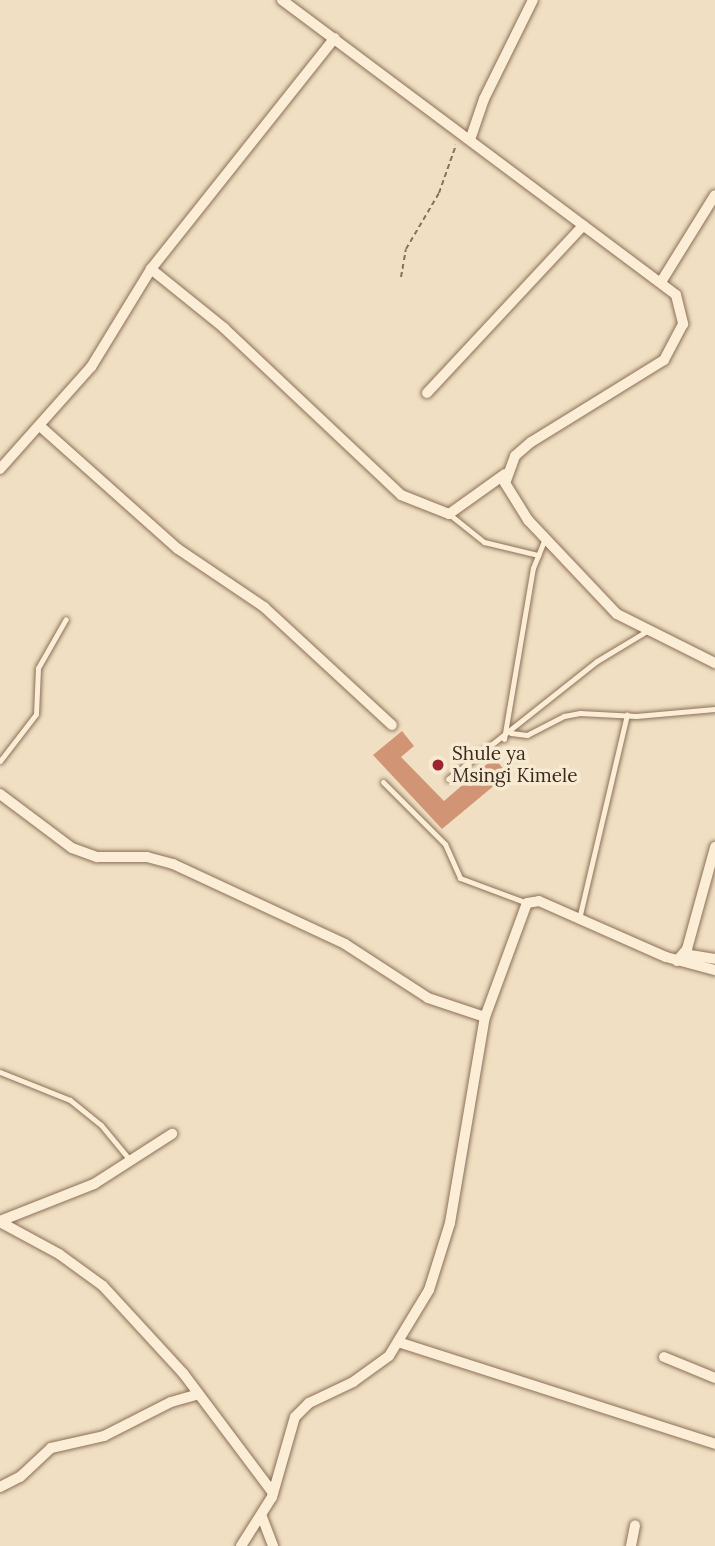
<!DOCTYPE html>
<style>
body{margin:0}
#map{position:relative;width:715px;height:1546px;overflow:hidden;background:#f0dfc2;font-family:Lora,serif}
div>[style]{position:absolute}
.building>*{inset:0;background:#d19576}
.path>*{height:2px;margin-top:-1px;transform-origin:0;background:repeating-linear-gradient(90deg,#8b7058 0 5px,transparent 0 8.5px)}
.roads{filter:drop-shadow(0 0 2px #8b7058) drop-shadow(0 0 2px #8b7058)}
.lane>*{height:5px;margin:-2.5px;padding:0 2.5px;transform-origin:2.5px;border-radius:2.5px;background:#fbedd6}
.street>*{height:10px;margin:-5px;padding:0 5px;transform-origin:5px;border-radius:5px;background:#fbedd6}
.dots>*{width:19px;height:19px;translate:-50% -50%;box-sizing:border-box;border:4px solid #f7ead2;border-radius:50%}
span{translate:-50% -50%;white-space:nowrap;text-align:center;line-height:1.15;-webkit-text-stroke:7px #f7ead2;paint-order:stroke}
.poi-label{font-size:19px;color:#3a291d}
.left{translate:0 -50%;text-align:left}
</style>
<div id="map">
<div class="building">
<div style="clip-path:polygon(402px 731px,414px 746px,401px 757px,444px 801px,494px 758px,508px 774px,442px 829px,373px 755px)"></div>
</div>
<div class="path">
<div style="left:401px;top:277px;width:28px;rotate:-80deg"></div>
<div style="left:406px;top:249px;width:65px;rotate:-59.5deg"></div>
<div style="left:439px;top:193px;width:51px;rotate:-70.5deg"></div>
</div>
<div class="roads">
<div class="lane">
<div style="left:449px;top:514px;width:45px;rotate:38.7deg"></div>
<div style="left:484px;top:542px;width:56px;rotate:13.5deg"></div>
<div style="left:511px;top:733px;width:16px;rotate:7deg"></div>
<div style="left:527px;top:735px;width:42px;rotate:-27.2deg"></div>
<div style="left:564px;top:716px;width:16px;rotate:-11deg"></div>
<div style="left:580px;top:713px;width:56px;rotate:3.1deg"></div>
<div style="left:636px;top:716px;width:79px;rotate:-5.1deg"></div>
<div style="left:504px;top:739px;width:173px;rotate:-80.4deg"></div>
<div style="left:533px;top:568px;width:32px;rotate:-68deg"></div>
<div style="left:0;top:761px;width:59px;rotate:-52.5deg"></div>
<div style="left:36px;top:714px;width:46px;rotate:-87.5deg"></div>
<div style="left:38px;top:668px;width:56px;rotate:-60.3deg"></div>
<div style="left:448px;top:779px;width:190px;rotate:-38.4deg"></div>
<div style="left:597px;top:661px;width:56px;rotate:-31.1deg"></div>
<div style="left:383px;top:782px;width:88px;rotate:45deg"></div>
<div style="left:445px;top:844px;width:37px;rotate:66deg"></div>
<div style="left:460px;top:878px;width:72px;rotate:20.5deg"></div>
<div style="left:579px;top:919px;width:210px;rotate:-76.8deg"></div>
<div style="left:0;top:1072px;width:75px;rotate:21.8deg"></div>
<div style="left:70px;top:1100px;width:40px;rotate:39deg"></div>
<div style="left:101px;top:1125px;width:44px;rotate:50.5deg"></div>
</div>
<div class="street">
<div style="left:282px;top:0;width:492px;rotate:36.8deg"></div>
<div style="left:676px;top:295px;width:30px;rotate:76deg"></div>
<div style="left:683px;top:324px;width:41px;rotate:117.8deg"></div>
<div style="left:664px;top:360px;width:156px;rotate:148.3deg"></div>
<div style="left:531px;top:442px;width:21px;rotate:139deg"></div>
<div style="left:515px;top:456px;width:29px;rotate:110deg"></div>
<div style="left:505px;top:483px;width:44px;rotate:58.1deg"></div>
<div style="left:528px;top:520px;width:129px;rotate:46.6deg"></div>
<div style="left:617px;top:614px;width:110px;rotate:26.6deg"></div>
<div style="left:471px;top:137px;width:40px;rotate:-71.1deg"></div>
<div style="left:484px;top:99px;width:110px;rotate:-63.7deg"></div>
<div style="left:151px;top:269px;width:94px;rotate:38.9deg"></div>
<div style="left:224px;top:328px;width:243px;rotate:43.3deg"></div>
<div style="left:401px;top:495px;width:52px;rotate:21.6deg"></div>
<div style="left:449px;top:514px;width:69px;rotate:-35.5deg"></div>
<div style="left:661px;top:282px;width:102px;rotate:-58.2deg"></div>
<div style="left:427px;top:393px;width:229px;rotate:-47deg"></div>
<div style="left:41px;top:427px;width:183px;rotate:41.7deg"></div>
<div style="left:178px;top:549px;width:104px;rotate:34deg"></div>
<div style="left:264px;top:607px;width:174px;rotate:42.7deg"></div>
<div style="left:0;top:469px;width:137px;rotate:-48.3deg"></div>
<div style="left:91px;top:367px;width:115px;rotate:-58.5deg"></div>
<div style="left:151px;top:269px;width:295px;rotate:-51.5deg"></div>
<div style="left:0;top:794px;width:90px;rotate:36.9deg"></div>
<div style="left:72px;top:848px;width:27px;rotate:20deg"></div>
<div style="left:97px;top:857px;width:50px"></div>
<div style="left:147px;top:857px;width:27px;rotate:15deg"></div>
<div style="left:173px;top:864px;width:190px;rotate:24.9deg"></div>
<div style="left:345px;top:944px;width:99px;rotate:33deg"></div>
<div style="left:428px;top:998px;width:60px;rotate:18.4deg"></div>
<div style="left:684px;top:954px;width:31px;rotate:9deg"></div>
<div style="left:677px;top:961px;width:16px;rotate:-50deg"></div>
<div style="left:687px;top:949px;width:106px;rotate:-74.6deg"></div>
<div style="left:0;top:1221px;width:101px;rotate:-21.5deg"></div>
<div style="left:94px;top:1184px;width:93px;rotate:-32.7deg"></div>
<div style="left:0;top:1222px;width:67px;rotate:28.5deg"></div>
<div style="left:59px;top:1254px;width:54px;rotate:36deg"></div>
<div style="left:103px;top:1286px;width:118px;rotate:47.4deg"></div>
<div style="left:183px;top:1373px;width:150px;rotate:53.1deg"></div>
<div style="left:398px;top:1342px;width:333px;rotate:17.8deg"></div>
<div style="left:664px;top:1357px;width:55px;rotate:22.4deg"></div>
<div style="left:0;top:1487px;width:22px;rotate:-27deg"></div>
<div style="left:20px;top:1477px;width:42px;rotate:-43.1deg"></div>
<div style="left:51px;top:1448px;width:54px;rotate:-12.8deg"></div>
<div style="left:104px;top:1436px;width:75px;rotate:-26.9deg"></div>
<div style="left:171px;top:1402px;width:26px;rotate:-16deg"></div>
<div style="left:262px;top:1517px;width:31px;rotate:69deg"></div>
<div style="left:241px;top:1546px;width:58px;rotate:-57.7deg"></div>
<div style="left:272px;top:1497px;width:83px;rotate:-74deg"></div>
<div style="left:295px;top:1417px;width:20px;rotate:-45deg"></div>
<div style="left:309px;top:1403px;width:49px;rotate:-25.5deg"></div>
<div style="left:353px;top:1382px;width:44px;rotate:-35.8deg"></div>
<div style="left:389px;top:1356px;width:77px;rotate:-58.8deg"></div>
<div style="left:429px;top:1290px;width:70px;rotate:-72.6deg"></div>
<div style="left:450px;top:1223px;width:209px;rotate:-80.4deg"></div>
<div style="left:485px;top:1017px;width:121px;rotate:-69.8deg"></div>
<div style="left:527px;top:903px;width:12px;rotate:-9deg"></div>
<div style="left:539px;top:901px;width:139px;rotate:23.8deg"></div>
<div style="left:666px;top:957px;width:51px;rotate:14.9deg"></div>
<div style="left:631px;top:1546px;width:21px;rotate:-79deg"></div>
</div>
</div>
<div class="dots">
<div style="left:438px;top:765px;background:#9e252f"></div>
</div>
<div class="poi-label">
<span class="left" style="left:452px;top:765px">Shule ya<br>Msingi Kimele</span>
</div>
</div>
